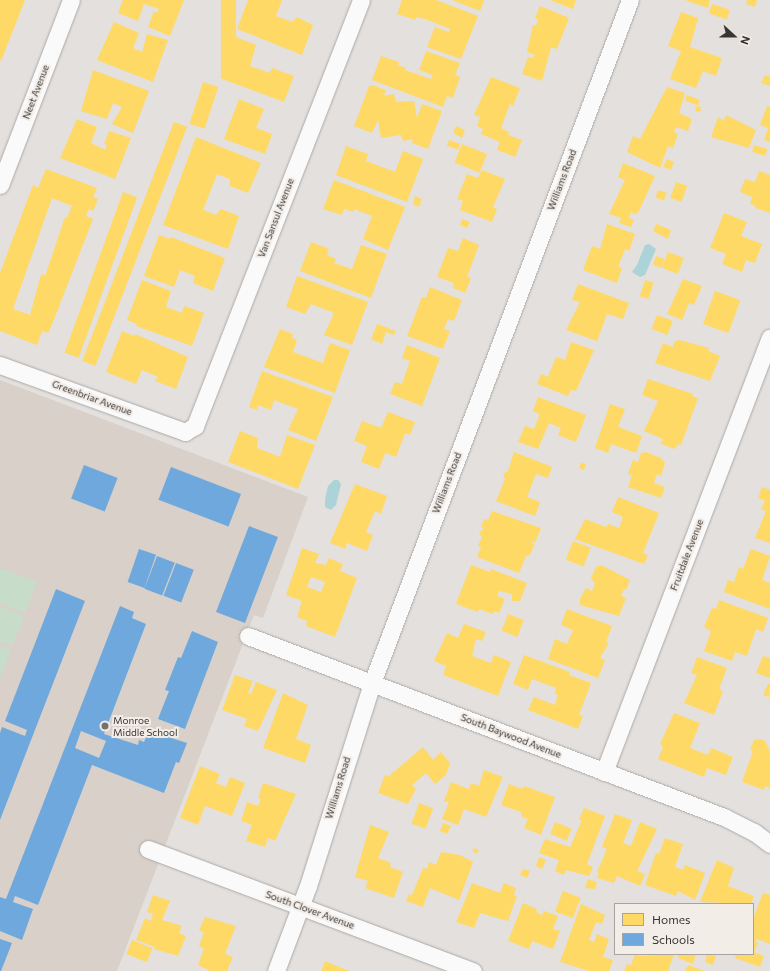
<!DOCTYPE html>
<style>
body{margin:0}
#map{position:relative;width:770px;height:971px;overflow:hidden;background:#e3e0dd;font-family:Commissioner,sans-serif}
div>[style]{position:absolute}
.built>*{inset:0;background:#d8d0c9}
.green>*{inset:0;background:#c8dcca}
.water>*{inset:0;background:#acd3d7}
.homes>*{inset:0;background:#ffd966;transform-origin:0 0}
.schools>*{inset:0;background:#6fa8dc;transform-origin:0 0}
.roads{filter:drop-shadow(0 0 1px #aba9a7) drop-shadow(0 0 1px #aba9a7)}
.minor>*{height:17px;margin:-8.5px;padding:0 8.5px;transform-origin:8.5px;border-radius:8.5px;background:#fbfafa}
.dots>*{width:11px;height:11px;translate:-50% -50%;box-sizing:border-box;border:2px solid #f3ede8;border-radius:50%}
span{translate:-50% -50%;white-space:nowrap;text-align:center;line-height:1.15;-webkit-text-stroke:4px #f3ede8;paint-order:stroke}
.street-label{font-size:10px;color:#383533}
.poi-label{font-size:10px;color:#383533}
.left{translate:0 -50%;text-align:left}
.legend{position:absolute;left:614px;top:903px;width:140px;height:52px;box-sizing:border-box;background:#f3ede8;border:1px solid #a8a3a0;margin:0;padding:5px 7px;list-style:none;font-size:12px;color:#383533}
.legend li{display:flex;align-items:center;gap:8px;height:20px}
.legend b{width:20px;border:1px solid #a8a3a0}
.north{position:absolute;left:714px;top:16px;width:40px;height:40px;-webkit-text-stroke:3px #f3ede8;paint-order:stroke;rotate:111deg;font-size:11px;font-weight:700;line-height:16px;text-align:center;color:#383533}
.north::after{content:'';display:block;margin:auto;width:14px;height:18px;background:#383533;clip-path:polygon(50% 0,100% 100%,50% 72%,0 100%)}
</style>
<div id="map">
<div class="built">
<div style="clip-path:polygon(0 380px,308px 497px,263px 618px,254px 615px,117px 971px,0 971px)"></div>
</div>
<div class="green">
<div style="clip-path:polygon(0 568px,37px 582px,25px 613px,0 603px)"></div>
<div style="clip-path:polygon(0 607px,24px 616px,12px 646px,0 642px)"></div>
<div style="clip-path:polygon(0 646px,11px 650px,0 678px)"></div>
</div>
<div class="water">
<div style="clip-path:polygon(649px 244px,656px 249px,645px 275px,640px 277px,632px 272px,637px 265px,645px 245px)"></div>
<div style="clip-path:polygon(334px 480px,338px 480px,341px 484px,336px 505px,331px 510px,325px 507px,325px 499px,328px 486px)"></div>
</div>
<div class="homes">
<div style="clip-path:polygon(0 0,25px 0,1px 61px,0 60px)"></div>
<div style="clip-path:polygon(123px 0,184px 0,170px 36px,148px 27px,154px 11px,157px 13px,159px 9px,144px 4px,138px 21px,118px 13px)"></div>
<div style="left:221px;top:0;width:15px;height:79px"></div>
<div style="clip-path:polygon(248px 0,282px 0,276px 16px,292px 22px,297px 17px,313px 25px,302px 55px,237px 29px)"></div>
<div style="clip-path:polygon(402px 0,436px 0,478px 16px,461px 59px,427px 47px,435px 27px,449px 32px,450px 29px,425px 19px,416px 17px,415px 20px,397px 14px)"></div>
<div style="clip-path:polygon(452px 0,484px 0,480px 11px)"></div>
<div style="clip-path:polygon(550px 0,576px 0,573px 9px)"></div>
<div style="clip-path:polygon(685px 0,710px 0,708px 8px)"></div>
<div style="clip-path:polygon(747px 0,757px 0,755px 7px,746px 4px)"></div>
<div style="left:712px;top:4px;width:19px;height:10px;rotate:18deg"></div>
<div style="clip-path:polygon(540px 6px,569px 18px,557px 49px,551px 47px,542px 81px,522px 74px,528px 57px,533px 58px,535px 55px,527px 52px,533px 25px,536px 26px,538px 19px,535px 18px)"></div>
<div style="clip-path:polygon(681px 12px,698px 18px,690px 47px,722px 58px,716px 76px,703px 71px,696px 88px,670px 79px,681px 51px,668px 46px)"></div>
<div style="clip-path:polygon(114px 22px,139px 33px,133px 48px,142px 52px,147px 34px,168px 40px,153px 82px,97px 60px)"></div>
<div style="clip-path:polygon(236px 37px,256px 45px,250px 66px,270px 73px,272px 68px,294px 76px,284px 102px,222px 79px)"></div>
<div style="clip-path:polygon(426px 51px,460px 63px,455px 75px,460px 77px,453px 98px,447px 96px,443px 107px,372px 80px,381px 56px,399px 62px,398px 65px,406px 68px,405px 70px,431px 79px,433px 75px,419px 70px)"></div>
<div style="clip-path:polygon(93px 70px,149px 91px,133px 133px,112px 124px,122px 107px,113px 103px,107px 119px,81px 111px)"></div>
<div style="clip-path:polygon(765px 75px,770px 77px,770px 86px,761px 83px)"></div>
<div style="clip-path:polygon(491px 77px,520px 88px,513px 106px,510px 104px,501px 128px,509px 132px,508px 135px,522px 140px,515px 157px,497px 150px,500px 142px,481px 134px,483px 129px,477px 126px,480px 117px,474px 115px)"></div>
<div style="left:203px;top:82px;width:16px;height:44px;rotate:18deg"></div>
<div style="clip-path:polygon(372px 85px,386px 90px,384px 96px,394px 94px,396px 102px,414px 101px,417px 118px,422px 104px,442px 111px,428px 149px,412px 143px,413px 139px,403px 141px,401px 135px,381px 138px,378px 120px,372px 133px,354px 126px,369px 86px)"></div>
<div style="clip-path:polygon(667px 87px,685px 93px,679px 113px,692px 119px,688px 131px,676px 127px,674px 132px,678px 134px,673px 148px,668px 146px,660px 168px,627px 152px,633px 136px,640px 139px)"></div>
<div style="left:687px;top:95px;width:14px;height:6px;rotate:21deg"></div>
<div style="clip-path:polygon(239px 99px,264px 109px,256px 128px,272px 134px,265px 154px,224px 139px)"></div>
<div style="left:700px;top:106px;width:5px;height:5px;rotate:79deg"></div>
<div style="clip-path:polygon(767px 106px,770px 107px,770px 142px,764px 140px,768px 128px,760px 125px)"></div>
<div style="clip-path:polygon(726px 115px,756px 130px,749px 148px,711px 137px,718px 117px,724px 121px)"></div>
<div style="clip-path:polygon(77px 119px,97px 127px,91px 143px,105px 150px,107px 145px,104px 144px,109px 131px,131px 138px,115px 179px,60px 158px)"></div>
<div style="left:174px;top:122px;width:14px;height:256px;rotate:21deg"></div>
<div style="clip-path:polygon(456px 126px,465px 130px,462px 138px,453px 133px)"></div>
<div style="clip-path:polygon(196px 137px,261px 163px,248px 193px,230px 186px,230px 179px,217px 174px,203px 210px,216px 215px,221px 209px,239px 216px,228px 249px,163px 225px)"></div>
<div style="left:449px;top:140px;width:12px;height:6px;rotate:20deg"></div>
<div style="left:462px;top:144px;width:27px;height:20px;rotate:22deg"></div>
<div style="left:754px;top:145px;width:14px;height:7px;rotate:17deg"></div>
<div style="clip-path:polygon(346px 146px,368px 154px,366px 161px,395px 172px,403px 151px,423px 159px,407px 202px,336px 175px)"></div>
<div style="clip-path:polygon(667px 159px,674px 162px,671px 170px,663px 167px)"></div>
<div style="clip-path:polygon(623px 163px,655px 176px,639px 211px,636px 214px,631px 212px,629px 218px,634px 220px,631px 227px,619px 223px,621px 218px,609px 214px,625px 180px,618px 177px)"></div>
<div style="clip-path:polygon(evenodd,46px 169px,97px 188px,93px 197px,98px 199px,93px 211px,89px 209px,86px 216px,93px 219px,53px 322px,48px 333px,42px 331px,37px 345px,0 331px,0 273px,33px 185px,38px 188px,46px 169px,52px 198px,72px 206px,67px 218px,65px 217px,45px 276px,42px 274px,40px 278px,30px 315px,13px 309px,52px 198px)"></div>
<div style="clip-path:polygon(482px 170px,505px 179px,493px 207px,497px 209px,492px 222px,460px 210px,463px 201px,457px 199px,467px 174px,478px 178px)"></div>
<div style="clip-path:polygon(759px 171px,770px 175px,770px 213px,755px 208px,756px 206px,750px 204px,752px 197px,740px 192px,745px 179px,755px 182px)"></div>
<div style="clip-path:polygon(334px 180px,405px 207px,388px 250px,363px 239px,372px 216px,354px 209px,353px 212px,344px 209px,342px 215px,323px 209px)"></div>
<div style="left:676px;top:182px;width:12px;height:17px;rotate:20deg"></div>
<div style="left:658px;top:190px;width:9px;height:8px;rotate:18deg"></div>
<div style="left:123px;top:192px;width:15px;height:171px;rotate:20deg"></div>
<div style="clip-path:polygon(415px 196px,422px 199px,419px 207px,413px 204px)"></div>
<div style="clip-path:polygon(724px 213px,747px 222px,741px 236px,762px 244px,755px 263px,746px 260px,742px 272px,722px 264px,726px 254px,710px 248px)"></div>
<div style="clip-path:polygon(462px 219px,470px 222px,467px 228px,460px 225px)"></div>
<div style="clip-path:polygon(607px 224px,635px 234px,629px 251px,625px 249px,618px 267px,622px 268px,617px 283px,583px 270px,592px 246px,600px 249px)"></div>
<div style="clip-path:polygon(656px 224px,671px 230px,668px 239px,653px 231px)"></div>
<div style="clip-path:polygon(159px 235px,170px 239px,171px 237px,225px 258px,213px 291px,193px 283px,195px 276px,180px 270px,174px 287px,144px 276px)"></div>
<div style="clip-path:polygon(463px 238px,479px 245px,467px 277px,471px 278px,465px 293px,453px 288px,454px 283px,437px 277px,448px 248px,458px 251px)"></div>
<div style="clip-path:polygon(311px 242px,329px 249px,327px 255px,336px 259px,334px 263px,352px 269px,361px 245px,387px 254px,371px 298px,300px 271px)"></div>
<div style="left:668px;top:252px;width:17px;height:17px;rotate:21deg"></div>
<div style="left:656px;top:256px;width:9px;height:9px;rotate:21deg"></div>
<div style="clip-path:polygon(297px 276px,368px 302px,352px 345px,324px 335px,334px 313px,311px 304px,305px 314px,286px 307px)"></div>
<div style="clip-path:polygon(683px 279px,702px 286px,694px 305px,689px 303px,682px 320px,667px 314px)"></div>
<div style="clip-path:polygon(142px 280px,171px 291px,166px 307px,182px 313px,184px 306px,204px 313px,192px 346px,136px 326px,137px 324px,127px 320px)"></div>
<div style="left:645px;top:280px;width:9px;height:17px;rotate:18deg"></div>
<div style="clip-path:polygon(578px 284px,629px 303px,623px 319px,607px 314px,597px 341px,566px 330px,580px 302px,572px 300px)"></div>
<div style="clip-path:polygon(430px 287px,462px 300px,454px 321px,448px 319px,444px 329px,450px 331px,443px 349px,407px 336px,422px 297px,426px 298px)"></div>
<div style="left:715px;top:291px;width:27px;height:35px;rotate:20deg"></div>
<div style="left:657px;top:315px;width:17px;height:15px;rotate:21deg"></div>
<div style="clip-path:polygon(377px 324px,396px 331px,394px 335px,386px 332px,382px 344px,371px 339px)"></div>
<div style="clip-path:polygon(280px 329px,293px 334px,292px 338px,297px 340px,293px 352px,323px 363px,330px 343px,350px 350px,335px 393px,264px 367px)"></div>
<div style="clip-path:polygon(122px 331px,134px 336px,135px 334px,188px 357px,176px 389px,155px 381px,158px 377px,142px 370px,136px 384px,106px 372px)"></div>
<div style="clip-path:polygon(679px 340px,709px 348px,708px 351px,720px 356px,710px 381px,655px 363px,663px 343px,673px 347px,674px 342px)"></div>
<div style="clip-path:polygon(571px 342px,594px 350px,576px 391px,571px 390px,568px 396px,537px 384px,541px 374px,548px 377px,556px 357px,565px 360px)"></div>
<div style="clip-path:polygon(407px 345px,440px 358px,422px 406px,390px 394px,395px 382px,402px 384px,410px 361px,402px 358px)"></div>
<div style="clip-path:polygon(262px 371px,333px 397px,316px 441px,288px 430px,298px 409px,274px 400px,271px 410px,258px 405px,257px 410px,249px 407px)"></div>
<div style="clip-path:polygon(648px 379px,693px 394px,692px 396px,698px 398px,681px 445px,678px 444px,675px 449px,661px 444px,663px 439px,644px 431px,658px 401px,642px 395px)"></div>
<div style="clip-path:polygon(538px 397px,586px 415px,576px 442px,558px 435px,561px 428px,549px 423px,538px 449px,518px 442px,525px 426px,534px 429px,540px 414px,533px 411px)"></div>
<div style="clip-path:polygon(610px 404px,625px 409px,618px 427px,642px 436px,636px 453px,611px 444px,608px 453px,595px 448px)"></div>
<div style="clip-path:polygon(388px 412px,415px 422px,410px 435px,405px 433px,396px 457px,385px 453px,379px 469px,361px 462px,367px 446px,354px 441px,362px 421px,381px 428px)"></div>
<div style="clip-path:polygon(240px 431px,258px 438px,257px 448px,280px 457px,287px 435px,315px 445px,298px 489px,228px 462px)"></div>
<div style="clip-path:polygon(514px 452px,552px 467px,548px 478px,536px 474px,527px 497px,540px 502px,535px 516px,496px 501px,505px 479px,503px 474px,508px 471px)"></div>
<div style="clip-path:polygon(646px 452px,661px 458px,665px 463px,661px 476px,657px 474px,654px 483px,665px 487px,661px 498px,628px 487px,632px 475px,628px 474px,633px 460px,638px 462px,641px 453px)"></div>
<div style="clip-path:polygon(581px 463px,586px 464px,584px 470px,579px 468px)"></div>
<div style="clip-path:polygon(355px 484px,387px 496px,381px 514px,375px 511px,366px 532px,373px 535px,367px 551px,347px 543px,345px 549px,330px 543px)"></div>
<div style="clip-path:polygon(762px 487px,770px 490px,770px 543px,755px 538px,766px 511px,761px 509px,765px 501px,758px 498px)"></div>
<div style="clip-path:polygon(618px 497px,659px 513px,643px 553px,648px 555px,644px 564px,575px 539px,585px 519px,606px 527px,608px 524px,619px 528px,623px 517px,612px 512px)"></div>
<div style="clip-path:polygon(492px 511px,541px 528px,535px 543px,531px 541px,534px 545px,530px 555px,526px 556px,519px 573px,477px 557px,481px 547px,478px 546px,482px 537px,479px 533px,484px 528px,481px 527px,484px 519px,488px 520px)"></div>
<div style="left:573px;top:541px;width:19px;height:20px;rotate:21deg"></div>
<div style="clip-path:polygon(evenodd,302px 548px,319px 554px,315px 563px,326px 565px,329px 558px,343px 564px,340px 571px,357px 578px,335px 637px,306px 626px,307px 621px,297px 617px,302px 601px,286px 595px,302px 548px,311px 577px,325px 582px,321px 592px,307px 587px,311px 577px)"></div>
<div style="clip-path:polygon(751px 549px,770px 556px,762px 580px,770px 583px,770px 609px,724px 592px,728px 580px,734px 582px,739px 567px,743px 569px)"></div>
<div style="clip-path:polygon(471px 565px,490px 572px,491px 569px,527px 583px,520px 601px,512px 601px,512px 594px,499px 591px,497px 596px,505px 599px,499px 613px,494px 611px,493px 614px,479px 609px,478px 612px,456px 604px)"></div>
<div style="clip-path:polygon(601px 565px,630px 580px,626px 590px,624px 589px,621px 596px,626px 598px,619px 616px,580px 605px,580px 599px,586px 588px,592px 591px,595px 584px,591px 578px,596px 567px)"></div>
<div style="clip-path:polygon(719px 600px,768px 618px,763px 632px,756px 629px,747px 656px,735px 652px,732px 661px,704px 651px,711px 631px,704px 627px,712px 608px,716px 609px)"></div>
<div style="clip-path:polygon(567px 609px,612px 626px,606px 642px,609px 643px,600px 658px,605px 660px,598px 678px,548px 659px,555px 639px,567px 644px,573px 630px,561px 625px)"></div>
<div style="left:508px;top:614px;width:17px;height:18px;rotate:21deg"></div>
<div style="clip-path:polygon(464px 624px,486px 632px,482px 641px,476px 639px,472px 656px,491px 663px,494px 655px,511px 662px,498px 696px,443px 675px,446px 666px,434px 661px,447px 633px,458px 638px)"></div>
<div style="clip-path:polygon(524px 655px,570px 672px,569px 675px,591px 683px,579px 715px,583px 716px,578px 729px,528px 710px,534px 697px,555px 705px,558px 695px,555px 694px,556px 688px,532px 679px,528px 690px,513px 684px)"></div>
<div style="clip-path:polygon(763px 656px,770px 658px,770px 678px,756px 673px)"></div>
<div style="clip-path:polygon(697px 657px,727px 668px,719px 689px,723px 691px,714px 715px,684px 703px,697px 675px,691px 673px)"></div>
<div style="clip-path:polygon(235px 675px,253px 681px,248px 693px,251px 694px,256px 682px,277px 690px,258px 731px,244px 726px,247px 719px,222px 710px)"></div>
<div style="clip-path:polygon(768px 684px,770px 684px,769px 697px,763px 695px)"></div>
<div style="clip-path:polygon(283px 693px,308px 705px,296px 739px,311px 745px,305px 763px,263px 748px)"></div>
<div style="clip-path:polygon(674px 713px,700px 723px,690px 748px,708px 755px,711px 748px,733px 757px,726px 775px,707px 768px,704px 777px,658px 759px,663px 747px,660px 744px)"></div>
<div style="clip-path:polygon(761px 739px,766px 742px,770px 753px,770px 788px,765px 786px,764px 790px,742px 782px,753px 751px,750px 750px,754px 740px)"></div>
<div style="clip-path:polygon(423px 747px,433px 760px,441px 752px,450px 763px,446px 775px,435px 784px,426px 773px,412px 785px,416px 789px,408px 804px,378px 793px,385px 775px,389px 776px)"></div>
<div style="clip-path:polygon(200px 766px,220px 774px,216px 783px,226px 787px,230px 777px,245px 783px,232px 816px,205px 806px,198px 825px,180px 818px)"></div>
<div style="clip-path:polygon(484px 770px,503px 777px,486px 817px,464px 809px,458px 825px,442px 819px,449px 802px,444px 801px,451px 782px,469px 789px,471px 783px,479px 786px)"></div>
<div style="clip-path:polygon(263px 783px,296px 794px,275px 841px,268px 838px,265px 847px,246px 841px,252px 825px,241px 821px,247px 802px,258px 806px,261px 799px,258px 798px)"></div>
<div style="clip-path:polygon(509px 784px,523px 789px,524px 786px,555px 797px,541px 835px,524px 828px,528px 819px,522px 817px,521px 812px,501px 805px)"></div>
<div style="left:419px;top:803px;width:15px;height:22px;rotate:20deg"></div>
<div style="clip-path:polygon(584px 808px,605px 816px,587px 864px,593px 867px,589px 876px,566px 870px,564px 875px,555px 871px,559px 860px,539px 853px,545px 839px,570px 847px,582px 820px,579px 819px)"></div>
<div style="clip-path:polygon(615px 814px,632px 820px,623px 843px,631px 846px,640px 822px,657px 829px,637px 871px,645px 874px,640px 886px,617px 876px,614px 883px,597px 878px,599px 873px,597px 872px,607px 849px,602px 847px)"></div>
<div style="left:555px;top:822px;width:18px;height:13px;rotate:22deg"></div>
<div style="clip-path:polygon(443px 823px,451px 826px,447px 834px,440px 831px)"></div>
<div style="clip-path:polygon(370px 825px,389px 832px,378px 858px,391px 863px,390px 867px,403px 872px,394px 898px,365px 888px,368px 881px,355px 877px)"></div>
<div style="clip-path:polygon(665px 838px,683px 844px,675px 867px,683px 870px,685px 865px,705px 873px,695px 900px,678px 891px,676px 896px,645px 885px,656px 853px,659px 854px)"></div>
<div style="left:474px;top:848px;width:5px;height:4px;rotate:22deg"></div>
<div style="clip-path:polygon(441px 852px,460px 855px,473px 862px,459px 900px,430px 888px,423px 907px,406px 901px,409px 894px,412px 895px,423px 868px,427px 869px,429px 862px,436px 865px)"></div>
<div style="clip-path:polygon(539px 857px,546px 860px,542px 869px,536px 866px)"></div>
<div style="clip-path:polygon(717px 860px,734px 868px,728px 886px,754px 896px,751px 904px,700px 902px)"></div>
<div style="clip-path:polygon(523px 869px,530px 871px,527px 878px,520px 875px)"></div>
<div style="clip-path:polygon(588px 879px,597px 882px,595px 889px,585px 888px)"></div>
<div style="clip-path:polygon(472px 883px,500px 893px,504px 883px,516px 888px,514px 895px,517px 896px,508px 921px,480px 913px,474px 928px,456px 922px)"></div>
<div style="left:563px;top:891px;width:19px;height:22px;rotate:21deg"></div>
<div style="clip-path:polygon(763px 893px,770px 895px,770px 944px,757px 939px,755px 942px,758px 943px,754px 952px,764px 956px,760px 967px,735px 958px,736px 954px,753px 954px,753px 919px)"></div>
<div style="clip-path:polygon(153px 895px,170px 901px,162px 920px,182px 926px,179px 933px,186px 936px,178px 956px,154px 949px,155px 947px,136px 940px,145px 918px,151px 921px,153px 914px,147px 912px)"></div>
<div style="clip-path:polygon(523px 903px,537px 909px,536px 912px,542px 915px,544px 911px,558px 916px,553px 929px,560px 931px,553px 949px,532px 941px,529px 949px,508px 941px)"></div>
<div style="clip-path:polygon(581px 904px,605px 915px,602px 924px,596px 922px,589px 940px,594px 942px,597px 934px,609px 939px,603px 957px,613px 960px,609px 971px,589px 971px,560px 962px)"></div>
<div style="clip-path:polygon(205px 917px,236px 926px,225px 954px,233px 957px,227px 971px,210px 971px,198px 965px,204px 948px,199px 946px,204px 932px,199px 930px)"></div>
<div style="left:132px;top:940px;width:22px;height:15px;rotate:22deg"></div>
<div style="clip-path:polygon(635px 954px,639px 956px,674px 954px,668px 971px,624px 971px,627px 964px,631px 965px)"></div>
<div style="clip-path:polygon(679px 954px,696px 954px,693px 964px,678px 958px)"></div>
<div style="clip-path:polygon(707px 954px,716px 956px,713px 965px,705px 962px)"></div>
<div style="clip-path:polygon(325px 961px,349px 971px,321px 971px)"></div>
<div style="clip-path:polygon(688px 965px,704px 971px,685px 971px)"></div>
</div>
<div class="schools">
<div style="left:84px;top:465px;width:36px;height:36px;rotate:21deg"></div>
<div style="left:171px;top:467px;width:75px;height:35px;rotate:21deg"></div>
<div style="left:249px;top:526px;width:31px;height:92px;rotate:21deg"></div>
<div style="left:139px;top:549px;width:18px;height:35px;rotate:19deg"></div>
<div style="left:157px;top:556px;width:19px;height:35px;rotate:21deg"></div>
<div style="left:176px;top:563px;width:19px;height:35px;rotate:21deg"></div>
<div style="clip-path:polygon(56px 589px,85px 601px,0 820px,0 733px,2px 727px,25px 736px,27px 730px,5px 721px)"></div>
<div style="clip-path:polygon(evenodd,120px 606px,134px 612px,132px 618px,146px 624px,104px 734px,138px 745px,139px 740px,144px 742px,149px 731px,187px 743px,179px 763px,176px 762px,164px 793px,92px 765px,38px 905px,15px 896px,13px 902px,33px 909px,22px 940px,0 931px,0 897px,6px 899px,120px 606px,81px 731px,106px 741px,99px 758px,75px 748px,81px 731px)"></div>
<div style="clip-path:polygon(192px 631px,218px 642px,185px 729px,158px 719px,169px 691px,165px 690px,178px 657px,181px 658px)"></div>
<div style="clip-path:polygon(0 939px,12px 943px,1px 971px,0 971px)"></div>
</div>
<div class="roads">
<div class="minor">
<div style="left:0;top:185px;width:198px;rotate:-69deg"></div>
<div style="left:0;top:365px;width:197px;rotate:19.9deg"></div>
<div style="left:185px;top:432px;width:12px;rotate:-31deg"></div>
<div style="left:195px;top:426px;width:457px;rotate:-68.7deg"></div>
<div style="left:248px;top:636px;width:509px;rotate:20.82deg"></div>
<div style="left:724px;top:817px;width:34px;rotate:27deg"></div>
<div style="left:754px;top:832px;width:20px;rotate:37deg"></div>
<div style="left:604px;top:772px;width:465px;rotate:-69.1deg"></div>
<div style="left:148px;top:849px;width:347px;rotate:20.6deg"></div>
<div style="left:276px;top:971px;width:91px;rotate:-69.4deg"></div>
<div style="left:308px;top:886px;width:213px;rotate:-72.5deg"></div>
<div style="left:372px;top:683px;width:730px;rotate:-69.31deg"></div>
</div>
</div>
<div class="dots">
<div style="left:105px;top:726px;background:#74716e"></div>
</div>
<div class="street-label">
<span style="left:36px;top:92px;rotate:-69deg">Neet Avenue</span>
<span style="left:562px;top:180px;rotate:-69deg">Williams Road</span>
<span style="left:276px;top:218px;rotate:-69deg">Van Sansul Avenue</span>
<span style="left:92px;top:398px;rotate:20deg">Greenbriar Avenue</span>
<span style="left:447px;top:483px;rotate:-69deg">Williams Road</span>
<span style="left:687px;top:555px;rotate:-69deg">Fruitdale Avenue</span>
<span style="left:511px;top:736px;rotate:21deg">South Baywood Avenue</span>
<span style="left:338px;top:788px;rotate:-73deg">Williams Road</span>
<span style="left:310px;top:910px;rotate:20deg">South Clover Avenue</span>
</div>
<div class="poi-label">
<span class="left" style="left:113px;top:726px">Monroe<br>Middle School</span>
</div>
<ul class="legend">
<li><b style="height:11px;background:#ffd966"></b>Homes</li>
<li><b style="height:11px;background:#6fa8dc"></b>Schools</li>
</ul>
<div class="north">N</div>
</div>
